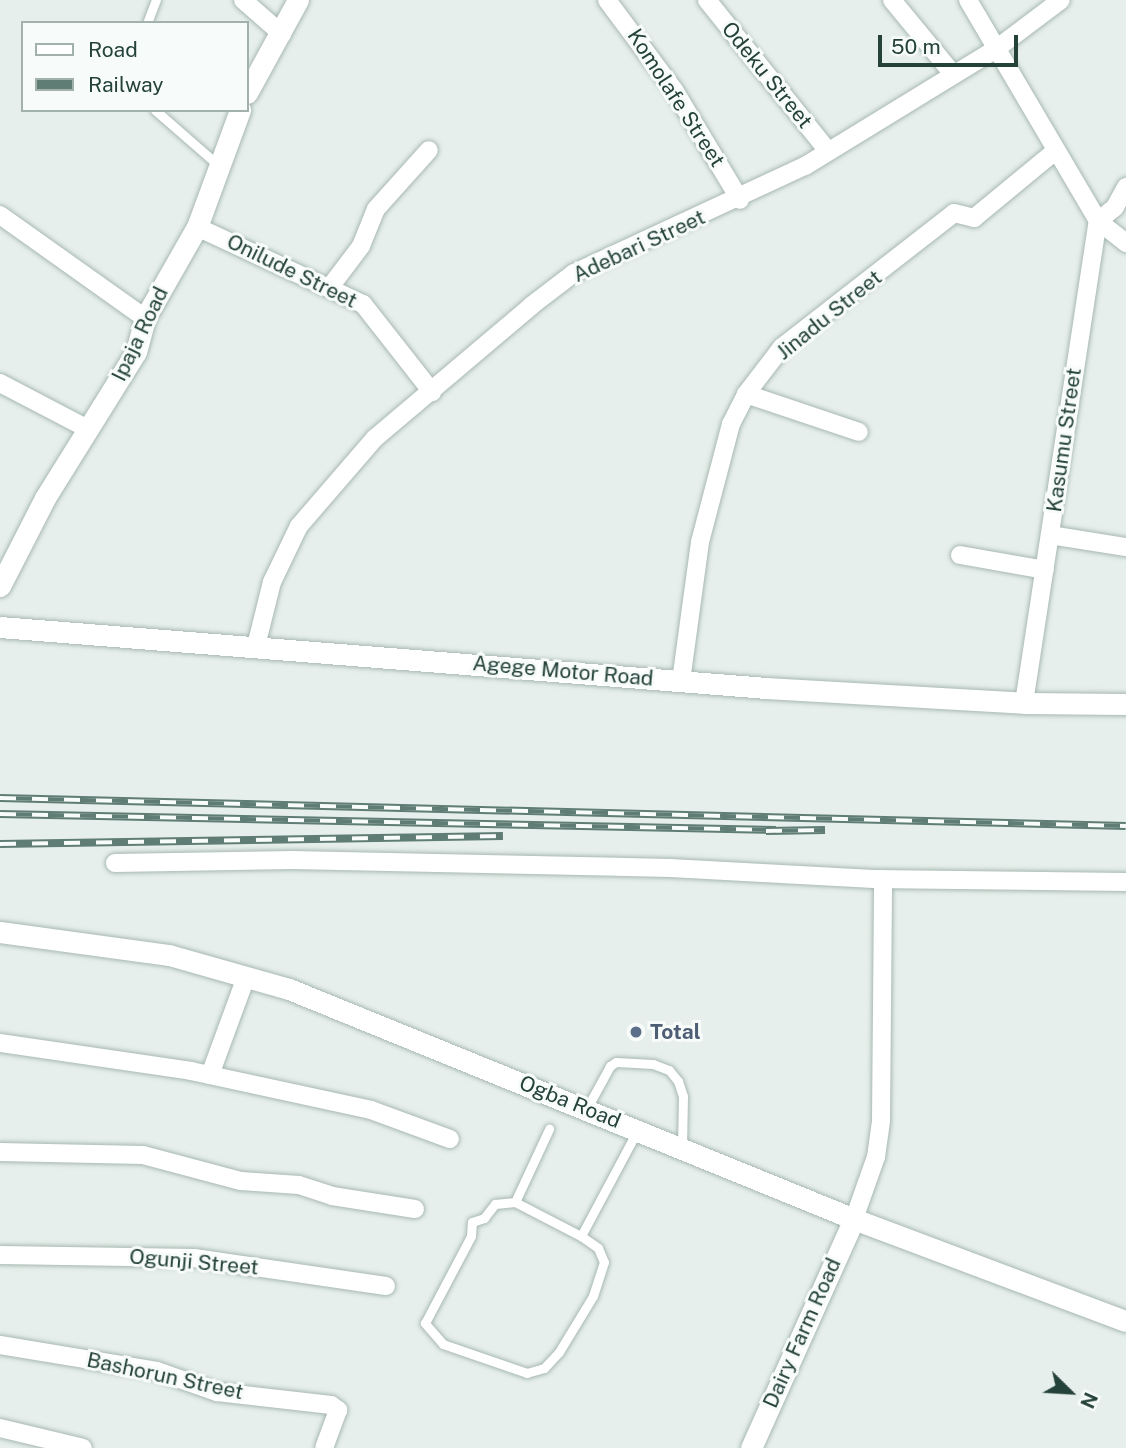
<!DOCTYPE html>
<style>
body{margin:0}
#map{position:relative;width:1126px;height:1448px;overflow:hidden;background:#e6efeb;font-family:"Public Sans",sans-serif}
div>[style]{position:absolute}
.roads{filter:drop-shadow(0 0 2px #a8b8b2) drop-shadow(0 0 2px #a8b8b2)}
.lane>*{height:9px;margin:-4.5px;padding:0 4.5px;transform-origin:4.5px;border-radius:4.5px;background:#fff}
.street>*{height:18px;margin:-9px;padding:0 9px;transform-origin:9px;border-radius:9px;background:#fff}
.secondary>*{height:21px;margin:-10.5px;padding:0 10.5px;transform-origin:10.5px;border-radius:10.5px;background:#fff}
.rail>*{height:8px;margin-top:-4px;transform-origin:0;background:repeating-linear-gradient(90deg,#f7fbf9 0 16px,#5f7d75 0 32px);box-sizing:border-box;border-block:2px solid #5f7d75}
.dots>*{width:19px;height:19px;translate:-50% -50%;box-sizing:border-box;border:4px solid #f7fbf9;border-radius:50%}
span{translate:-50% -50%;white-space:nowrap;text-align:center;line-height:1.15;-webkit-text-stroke:6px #f7fbf9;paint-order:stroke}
.street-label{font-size:21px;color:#24423a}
.service-label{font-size:21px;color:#4e5e75;font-weight:700}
.left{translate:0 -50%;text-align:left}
.legend{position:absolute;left:21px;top:21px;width:228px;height:91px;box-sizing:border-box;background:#f7fbf9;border:2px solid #a3b1ad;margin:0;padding:9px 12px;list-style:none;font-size:21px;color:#24423a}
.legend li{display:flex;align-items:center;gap:14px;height:35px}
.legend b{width:35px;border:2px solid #a3b1ad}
.north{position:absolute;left:1035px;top:1357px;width:70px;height:70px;-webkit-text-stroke:5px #f7fbf9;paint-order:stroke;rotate:114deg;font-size:19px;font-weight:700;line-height:28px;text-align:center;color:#24423a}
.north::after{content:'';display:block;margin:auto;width:24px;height:32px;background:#24423a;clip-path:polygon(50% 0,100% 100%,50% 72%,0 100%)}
.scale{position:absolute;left:878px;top:35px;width:140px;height:32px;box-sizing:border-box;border:4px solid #24423a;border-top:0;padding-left:9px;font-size:21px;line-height:24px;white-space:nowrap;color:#24423a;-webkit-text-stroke:5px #f7fbf9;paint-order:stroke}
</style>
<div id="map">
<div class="roads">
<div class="lane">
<div style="left:147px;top:23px;width:25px;rotate:-69deg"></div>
<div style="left:155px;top:110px;width:82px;rotate:41.1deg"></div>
<div style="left:587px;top:1108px;width:48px;rotate:-61.3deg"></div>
<div style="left:610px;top:1066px;width:7px;rotate:-34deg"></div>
<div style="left:616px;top:1062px;width:37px;rotate:3deg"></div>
<div style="left:653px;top:1064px;width:17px;rotate:21deg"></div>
<div style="left:669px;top:1070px;width:14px;rotate:51deg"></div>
<div style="left:678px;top:1081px;width:16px;rotate:72deg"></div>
<div style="left:683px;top:1096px;width:51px;rotate:91.1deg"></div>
<div style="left:515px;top:1202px;width:74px;rotate:27.3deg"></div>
<div style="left:581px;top:1236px;width:21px;rotate:35deg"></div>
<div style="left:598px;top:1248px;width:15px;rotate:67deg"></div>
<div style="left:604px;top:1262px;width:36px;rotate:108deg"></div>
<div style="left:593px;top:1296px;width:66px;rotate:121.3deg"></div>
<div style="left:559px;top:1352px;width:22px;rotate:133deg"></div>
<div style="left:544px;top:1368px;width:18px;rotate:164deg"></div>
<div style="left:527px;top:1373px;width:89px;rotate:-161deg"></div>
<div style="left:443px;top:1344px;width:28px;rotate:-131deg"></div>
<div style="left:425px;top:1323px;width:98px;rotate:-62.1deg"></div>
<div style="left:471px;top:1236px;width:14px;rotate:-86deg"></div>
<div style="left:472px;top:1222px;width:13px;rotate:-18deg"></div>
<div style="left:484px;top:1218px;width:18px;rotate:-52deg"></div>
<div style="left:495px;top:1204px;width:20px;rotate:-6deg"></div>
<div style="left:515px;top:1202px;width:81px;rotate:-65deg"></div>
<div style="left:581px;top:1236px;width:119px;rotate:-61.9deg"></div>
</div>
<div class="street">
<div style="left:243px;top:0;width:52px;rotate:41.1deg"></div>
<div style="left:607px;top:0;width:112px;rotate:53.3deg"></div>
<div style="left:674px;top:90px;width:128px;rotate:59deg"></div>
<div style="left:707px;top:0;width:193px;rotate:51.3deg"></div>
<div style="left:892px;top:0;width:96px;rotate:50.5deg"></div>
<div style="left:968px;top:0;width:256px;rotate:59.5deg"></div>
<div style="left:1098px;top:221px;width:36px;rotate:38deg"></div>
<div style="left:0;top:215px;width:178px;rotate:35.4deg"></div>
<div style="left:197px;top:227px;width:183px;rotate:24.9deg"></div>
<div style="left:363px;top:304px;width:112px;rotate:51.9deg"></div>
<div style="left:330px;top:287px;width:51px;rotate:-52.9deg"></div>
<div style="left:361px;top:246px;width:40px;rotate:-68deg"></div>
<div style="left:376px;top:209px;width:79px;rotate:-48.1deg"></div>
<div style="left:0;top:383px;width:99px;rotate:27.6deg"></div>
<div style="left:746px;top:394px;width:119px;rotate:18.6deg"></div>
<div style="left:1050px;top:535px;width:77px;rotate:9deg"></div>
<div style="left:960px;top:555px;width:86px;rotate:10deg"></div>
<div style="left:256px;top:646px;width:66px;rotate:-76deg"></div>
<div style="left:272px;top:582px;width:62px;rotate:-64.3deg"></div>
<div style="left:299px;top:526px;width:116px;rotate:-49.2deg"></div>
<div style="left:375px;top:438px;width:204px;rotate:-40.2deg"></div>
<div style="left:531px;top:306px;width:54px;rotate:-37.5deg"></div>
<div style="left:574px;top:273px;width:255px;rotate:-24.9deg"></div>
<div style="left:805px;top:166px;width:224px;rotate:-31.5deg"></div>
<div style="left:996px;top:49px;width:81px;rotate:-37deg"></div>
<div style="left:681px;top:681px;width:140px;rotate:-82.2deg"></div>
<div style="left:700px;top:542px;width:122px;rotate:-75.3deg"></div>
<div style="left:731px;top:424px;width:34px;rotate:-63deg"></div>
<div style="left:746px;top:394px;width:59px;rotate:-52.5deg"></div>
<div style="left:782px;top:347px;width:218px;rotate:-37.9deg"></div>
<div style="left:954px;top:213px;width:21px;rotate:14deg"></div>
<div style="left:974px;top:218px;width:104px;rotate:-39.5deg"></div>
<div style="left:1024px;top:703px;width:488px;rotate:-81.3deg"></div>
<div style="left:1098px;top:221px;width:22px;rotate:-39deg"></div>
<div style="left:1115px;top:207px;width:23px;rotate:-61deg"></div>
<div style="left:115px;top:863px;width:177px;rotate:-1deg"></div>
<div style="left:292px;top:860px;width:378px;rotate:1.2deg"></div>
<div style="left:670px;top:868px;width:204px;rotate:3.1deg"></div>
<div style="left:874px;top:879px;width:252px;rotate:0.7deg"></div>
<div style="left:0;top:1043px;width:193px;rotate:8.3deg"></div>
<div style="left:191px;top:1071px;width:184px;rotate:12.2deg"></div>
<div style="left:371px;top:1110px;width:84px;rotate:20.2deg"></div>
<div style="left:210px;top:1075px;width:104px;rotate:-69.8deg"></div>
<div style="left:0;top:1152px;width:143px;rotate:1.2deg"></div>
<div style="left:143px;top:1155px;width:101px;rotate:14.9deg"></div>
<div style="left:241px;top:1181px;width:58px;rotate:3.9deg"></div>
<div style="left:299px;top:1185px;width:35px;rotate:18deg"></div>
<div style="left:332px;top:1196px;width:84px;rotate:8.9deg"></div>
<div style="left:854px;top:1219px;width:66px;rotate:-70.5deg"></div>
<div style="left:876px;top:1157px;width:37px;rotate:-82deg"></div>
<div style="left:881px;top:1120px;width:241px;rotate:-89.5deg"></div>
<div style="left:0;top:1255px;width:194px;rotate:0.9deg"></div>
<div style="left:194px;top:1258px;width:194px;rotate:8.3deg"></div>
<div style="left:0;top:1345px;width:159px;rotate:9.4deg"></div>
<div style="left:157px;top:1371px;width:64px;rotate:19.3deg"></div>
<div style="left:217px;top:1392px;width:115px;rotate:6.5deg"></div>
<div style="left:331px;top:1405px;width:9px;rotate:36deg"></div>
<div style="left:338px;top:1410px;width:40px;rotate:110.2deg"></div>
<div style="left:0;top:1428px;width:85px;rotate:13.5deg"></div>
</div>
<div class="secondary">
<div style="left:247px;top:93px;width:106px;rotate:-61.3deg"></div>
<div style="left:0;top:586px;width:99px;rotate:-62.9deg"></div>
<div style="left:45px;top:498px;width:172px;rotate:-58.1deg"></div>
<div style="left:136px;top:352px;width:35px;rotate:-75deg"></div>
<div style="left:145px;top:318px;width:105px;rotate:-60.3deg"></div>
<div style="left:197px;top:227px;width:125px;rotate:-69.8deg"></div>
<div style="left:0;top:627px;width:768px;rotate:4.55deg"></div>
<div style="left:766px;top:688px;width:258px;rotate:3.3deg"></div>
<div style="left:1024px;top:703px;width:102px;rotate:0.6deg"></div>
<div style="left:0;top:932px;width:171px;rotate:7.8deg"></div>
<div style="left:169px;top:955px;width:125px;rotate:15.8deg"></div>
<div style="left:289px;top:989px;width:610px;rotate:22.15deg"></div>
<div style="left:854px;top:1219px;width:290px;rotate:20.6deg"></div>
<div style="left:751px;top:1448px;width:251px;rotate:-65.8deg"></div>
</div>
</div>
<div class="rail">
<div style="left:0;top:798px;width:1126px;rotate:1.42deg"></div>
<div style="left:0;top:814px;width:776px;rotate:1.18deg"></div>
<div style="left:766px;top:831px;width:59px;rotate:-1deg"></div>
<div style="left:0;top:844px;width:503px;rotate:-0.91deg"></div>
</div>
<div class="dots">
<div style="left:636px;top:1032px;background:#5c6f8a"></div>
</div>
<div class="street-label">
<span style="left:767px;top:75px;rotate:51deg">Odeku Street</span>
<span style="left:676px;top:98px;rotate:57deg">Komolafe Street</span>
<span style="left:639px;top:246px;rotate:-25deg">Adebari Street</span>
<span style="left:292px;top:271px;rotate:26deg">Onilude Street</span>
<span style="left:829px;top:315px;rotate:-39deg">Jinadu Street</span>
<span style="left:140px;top:334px;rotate:-64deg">Ipaja Road</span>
<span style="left:1064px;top:440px;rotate:-82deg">Kasumu Street</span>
<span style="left:563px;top:671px;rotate:5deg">Agege Motor Road</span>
<span style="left:570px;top:1102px;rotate:22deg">Ogba Road</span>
<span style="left:194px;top:1262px;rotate:5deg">Ogunji Street</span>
<span style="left:802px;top:1333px;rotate:-66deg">Dairy Farm Road</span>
<span style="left:165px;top:1376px;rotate:12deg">Bashorun Street</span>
</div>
<div class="service-label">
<span class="left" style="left:650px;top:1032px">Total</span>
</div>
<ul class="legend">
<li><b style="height:9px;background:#fff"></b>Road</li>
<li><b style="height:9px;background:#5f7d75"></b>Railway</li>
</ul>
<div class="north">N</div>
<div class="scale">50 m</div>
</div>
